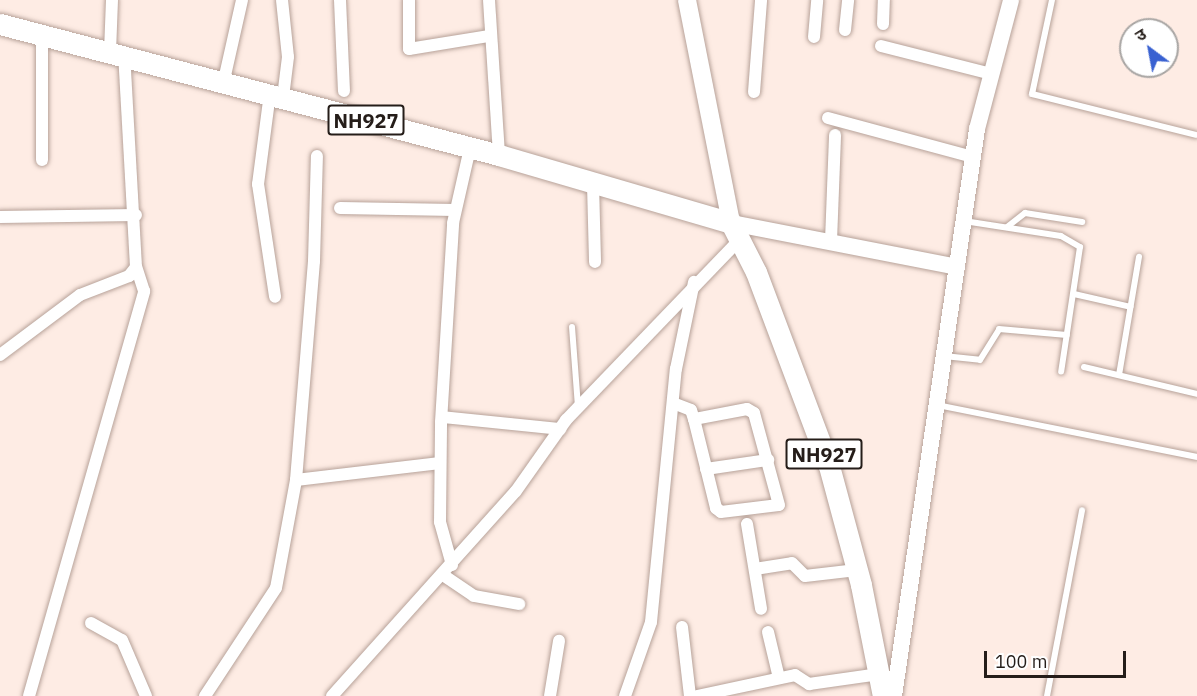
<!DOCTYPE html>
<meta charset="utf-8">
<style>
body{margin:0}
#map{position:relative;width:1197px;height:696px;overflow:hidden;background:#feece4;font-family:"IBM Plex Sans","Noto Sans Devanagari",sans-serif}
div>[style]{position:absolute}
.roads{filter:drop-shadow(0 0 2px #b7a299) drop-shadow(0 0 2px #b7a299)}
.lane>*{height:6px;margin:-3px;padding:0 3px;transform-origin:3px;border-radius:3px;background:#fff}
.street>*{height:12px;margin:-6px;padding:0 6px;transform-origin:6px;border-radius:6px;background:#fff}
.secondary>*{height:16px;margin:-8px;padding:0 8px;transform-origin:8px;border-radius:8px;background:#fff}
.primary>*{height:18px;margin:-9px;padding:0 9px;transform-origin:9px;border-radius:9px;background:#fff}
.highway>*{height:21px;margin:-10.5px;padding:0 10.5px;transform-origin:10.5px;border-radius:10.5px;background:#fff}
span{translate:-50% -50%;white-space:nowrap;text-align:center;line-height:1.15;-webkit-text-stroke:5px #fff;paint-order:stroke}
.shield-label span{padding:2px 4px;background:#fff;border:2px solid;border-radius:4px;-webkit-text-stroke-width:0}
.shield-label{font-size:20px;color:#251d19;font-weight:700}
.north{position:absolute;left:1119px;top:18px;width:60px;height:60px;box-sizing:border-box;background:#fff;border:2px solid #a8a5a3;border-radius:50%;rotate:328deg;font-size:16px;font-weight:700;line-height:24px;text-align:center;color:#251d19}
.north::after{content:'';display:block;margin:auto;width:21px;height:27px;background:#3961d1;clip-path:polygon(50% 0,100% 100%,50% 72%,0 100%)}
.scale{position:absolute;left:984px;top:651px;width:142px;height:27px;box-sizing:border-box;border:3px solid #251d19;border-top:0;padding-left:8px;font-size:18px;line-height:21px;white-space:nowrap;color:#251d19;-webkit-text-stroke:4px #fff;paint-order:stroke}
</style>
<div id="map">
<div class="roads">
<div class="lane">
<div style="left:1052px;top:0;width:96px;rotate:102deg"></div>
<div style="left:1032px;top:94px;width:169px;rotate:14deg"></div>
<div style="left:964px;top:221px;width:98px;rotate:8.8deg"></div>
<div style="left:1061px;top:236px;width:22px;rotate:30deg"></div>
<div style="left:1080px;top:247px;width:126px;rotate:98.6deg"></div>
<div style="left:1007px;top:227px;width:23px;rotate:-38deg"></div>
<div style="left:1025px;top:213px;width:58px;rotate:9deg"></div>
<div style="left:1074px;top:294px;width:58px;rotate:12.8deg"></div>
<div style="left:572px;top:327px;width:80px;rotate:85.7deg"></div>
<div style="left:944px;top:356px;width:36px;rotate:6deg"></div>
<div style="left:980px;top:360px;width:36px;rotate:-58deg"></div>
<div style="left:999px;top:329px;width:68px;rotate:5deg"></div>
<div style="left:1084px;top:367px;width:116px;rotate:13.4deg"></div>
<div style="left:1119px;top:375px;width:120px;rotate:-80.4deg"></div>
<div style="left:937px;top:405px;width:265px;rotate:11.3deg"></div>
<div style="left:1047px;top:696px;width:189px;rotate:-79.3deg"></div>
</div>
<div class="street">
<div style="left:282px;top:0;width:57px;rotate:84deg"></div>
<div style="left:288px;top:57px;width:40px;rotate:97.1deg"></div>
<div style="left:340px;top:0;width:91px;rotate:87.5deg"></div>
<div style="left:409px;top:0;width:49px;rotate:90deg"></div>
<div style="left:409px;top:49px;width:80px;rotate:-9.3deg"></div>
<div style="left:489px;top:0;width:155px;rotate:86.3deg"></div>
<div style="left:883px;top:24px;width:24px;rotate:-88deg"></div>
<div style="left:845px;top:30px;width:30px;rotate:-84deg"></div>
<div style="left:814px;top:37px;width:37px;rotate:-85deg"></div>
<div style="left:881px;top:46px;width:114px;rotate:14.2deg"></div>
<div style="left:110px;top:52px;width:52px;rotate:-87.8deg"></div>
<div style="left:224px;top:80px;width:82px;rotate:-77.3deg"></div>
<div style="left:754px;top:92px;width:92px;rotate:-85.6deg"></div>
<div style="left:270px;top:93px;width:92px;rotate:97.5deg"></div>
<div style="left:258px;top:184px;width:114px;rotate:81.4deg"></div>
<div style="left:828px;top:118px;width:150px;rotate:15.1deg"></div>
<div style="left:42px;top:160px;width:126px;rotate:-90deg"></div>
<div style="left:593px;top:184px;width:78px;rotate:88.5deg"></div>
<div style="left:340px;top:208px;width:115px;rotate:1deg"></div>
<div style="left:0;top:217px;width:136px;rotate:-0.8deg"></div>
<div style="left:831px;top:241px;width:106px;rotate:-87.8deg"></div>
<div style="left:0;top:355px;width:100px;rotate:-36.9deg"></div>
<div style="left:80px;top:295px;width:53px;rotate:-21.2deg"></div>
<div style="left:129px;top:276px;width:11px;rotate:-52deg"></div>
<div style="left:136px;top:267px;width:212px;rotate:-93.2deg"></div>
<div style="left:673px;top:403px;width:19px;rotate:21deg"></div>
<div style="left:691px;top:410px;width:9px;rotate:72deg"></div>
<div style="left:694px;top:419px;width:92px;rotate:76.1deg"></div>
<div style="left:716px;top:508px;width:6px;rotate:39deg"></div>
<div style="left:721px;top:512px;width:58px;rotate:-6.9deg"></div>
<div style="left:779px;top:505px;width:95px;rotate:-105.2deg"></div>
<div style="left:754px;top:413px;width:8px;rotate:-150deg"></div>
<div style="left:747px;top:409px;width:54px;rotate:169.3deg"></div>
<div style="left:442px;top:417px;width:119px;rotate:5.8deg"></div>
<div style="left:706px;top:469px;width:63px;rotate:-8.3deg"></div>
<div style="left:296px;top:480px;width:220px;rotate:-85.3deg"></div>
<div style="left:314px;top:261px;width:105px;rotate:-88.4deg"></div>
<div style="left:747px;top:524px;width:86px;rotate:80.6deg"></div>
<div style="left:452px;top:565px;width:45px;rotate:-105.6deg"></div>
<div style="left:440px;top:522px;width:100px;rotate:-89.4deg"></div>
<div style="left:441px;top:422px;width:199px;rotate:-86.5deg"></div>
<div style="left:453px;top:223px;width:77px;rotate:-77.2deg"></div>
<div style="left:755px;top:569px;width:37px;rotate:-9deg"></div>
<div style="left:792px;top:563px;width:18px;rotate:45deg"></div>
<div style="left:805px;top:576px;width:52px;rotate:-6.6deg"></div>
<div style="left:443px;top:575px;width:37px;rotate:34deg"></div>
<div style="left:474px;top:596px;width:46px;rotate:10.1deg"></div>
<div style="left:91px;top:623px;width:35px;rotate:29deg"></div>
<div style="left:122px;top:640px;width:61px;rotate:66.8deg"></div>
<div style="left:682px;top:627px;width:69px;rotate:83.4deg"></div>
<div style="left:768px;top:632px;width:47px;rotate:76.6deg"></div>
<div style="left:29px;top:696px;width:421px;rotate:-74.1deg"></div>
<div style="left:144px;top:291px;width:25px;rotate:-108deg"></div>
<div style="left:205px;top:696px;width:129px;rotate:-56.7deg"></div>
<div style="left:276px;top:588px;width:110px;rotate:-79.5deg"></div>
<div style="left:296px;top:480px;width:145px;rotate:-6.7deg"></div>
<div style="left:332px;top:696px;width:275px;rotate:-48.1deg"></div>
<div style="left:516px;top:491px;width:87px;rotate:-54.8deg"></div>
<div style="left:566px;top:420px;width:251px;rotate:-46.1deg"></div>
<div style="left:550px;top:696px;width:56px;rotate:-80.7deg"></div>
<div style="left:625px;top:696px;width:78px;rotate:-70.6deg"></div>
<div style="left:651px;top:622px;width:254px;rotate:-84.4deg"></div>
<div style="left:676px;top:369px;width:89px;rotate:-78.3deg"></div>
<div style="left:697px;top:696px;width:100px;rotate:-12.1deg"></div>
<div style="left:795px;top:675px;width:17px;rotate:33deg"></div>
<div style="left:809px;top:684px;width:71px;rotate:-8.1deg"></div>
</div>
<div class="secondary">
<div style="left:731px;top:223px;width:230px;rotate:11deg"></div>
<div style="left:894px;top:696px;width:573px;rotate:-81.67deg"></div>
<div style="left:977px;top:129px;width:133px;rotate:-75.2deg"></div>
</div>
<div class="primary">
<div style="left:687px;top:0;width:227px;rotate:78.8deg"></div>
</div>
<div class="highway">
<div style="left:0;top:24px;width:516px;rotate:14.71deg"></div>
<div style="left:499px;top:155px;width:242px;rotate:16.3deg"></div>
<div style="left:731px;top:223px;width:55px;rotate:63deg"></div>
<div style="left:756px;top:272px;width:207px;rotate:69.4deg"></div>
<div style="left:829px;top:466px;width:123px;rotate:74.9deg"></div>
<div style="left:861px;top:585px;width:113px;rotate:78.8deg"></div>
</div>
</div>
<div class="shield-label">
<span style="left:366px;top:120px">NH927</span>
<span style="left:824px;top:454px">NH927</span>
</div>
<div class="north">उ</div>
<div class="scale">100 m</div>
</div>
